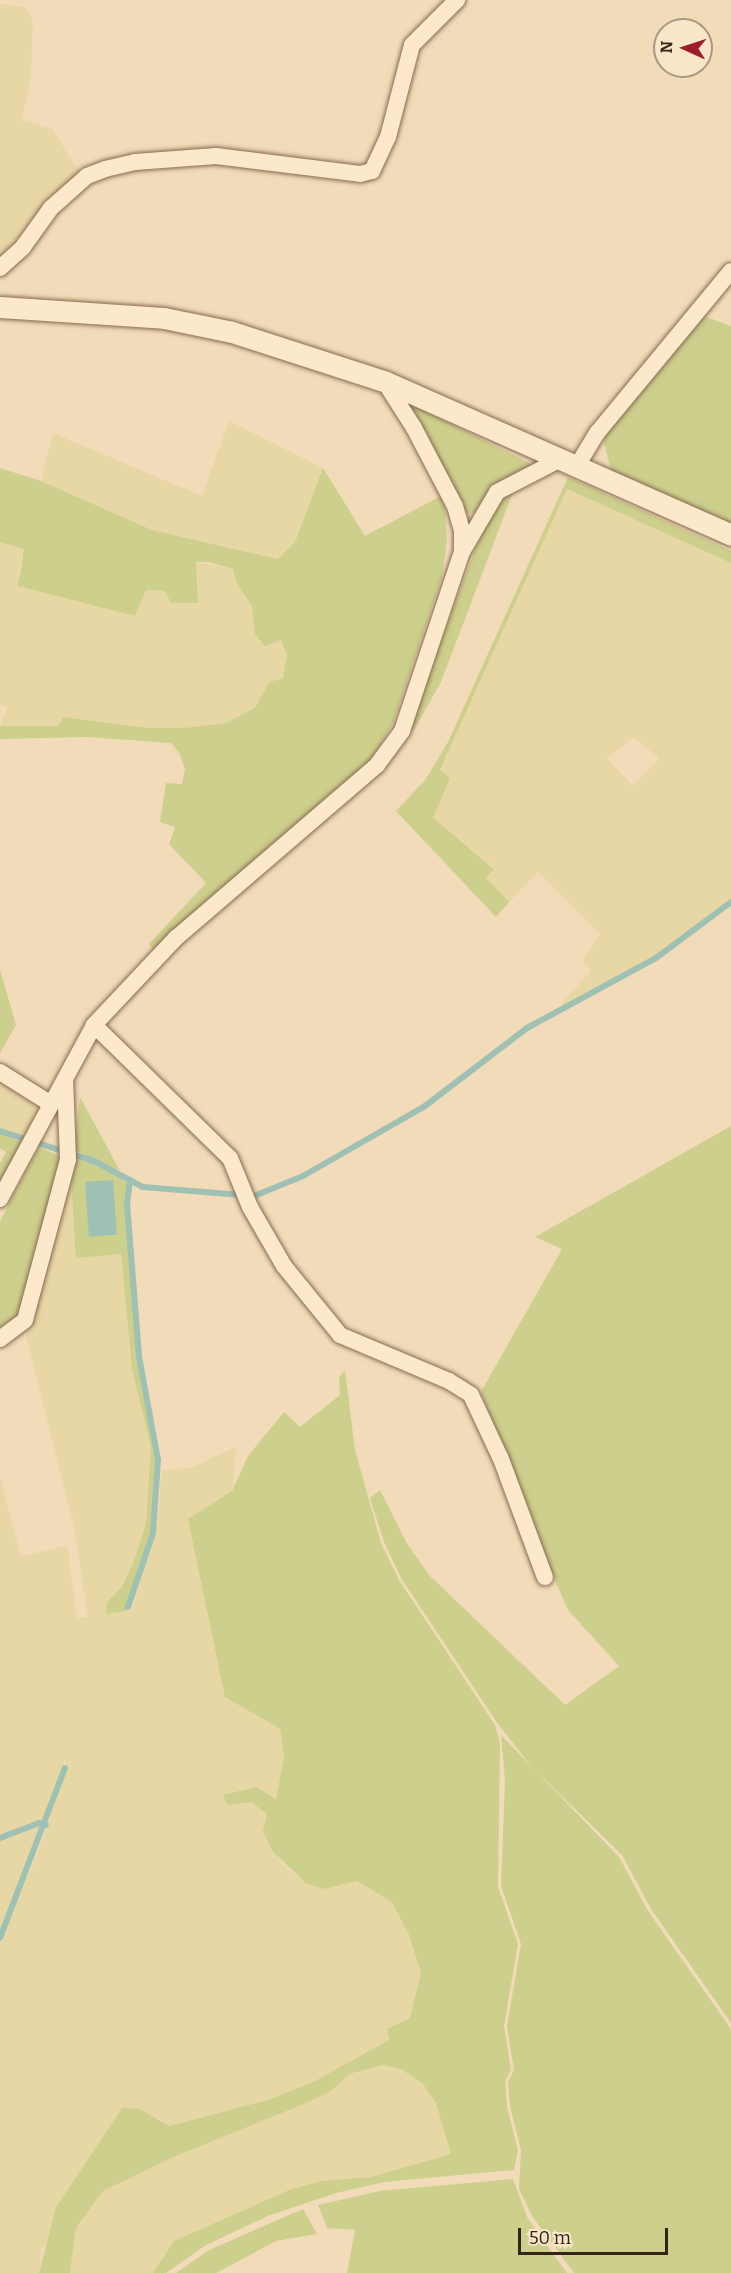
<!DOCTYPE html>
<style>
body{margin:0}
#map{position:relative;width:731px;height:2273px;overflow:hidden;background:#f1dbb8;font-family:Bitter,serif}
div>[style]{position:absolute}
.farmland>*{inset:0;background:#e7d7a5}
.green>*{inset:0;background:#cdcf8c}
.water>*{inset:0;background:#9ec1b3;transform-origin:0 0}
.stream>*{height:6px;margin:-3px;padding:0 3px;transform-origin:3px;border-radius:3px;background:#9ec1b3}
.roads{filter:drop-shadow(0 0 2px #886a52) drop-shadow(0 0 2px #886a52)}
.minor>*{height:16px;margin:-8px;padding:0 8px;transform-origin:8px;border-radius:8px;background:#fce9cb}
.tertiary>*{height:21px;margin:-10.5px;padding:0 10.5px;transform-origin:10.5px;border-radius:10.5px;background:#fce9cb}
span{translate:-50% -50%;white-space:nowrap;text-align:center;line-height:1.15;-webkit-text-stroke:4.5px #f8e6c8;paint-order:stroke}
.north{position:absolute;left:653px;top:18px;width:60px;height:60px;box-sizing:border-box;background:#f8e6c8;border:2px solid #aa9882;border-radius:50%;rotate:273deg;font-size:16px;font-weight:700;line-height:24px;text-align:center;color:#352419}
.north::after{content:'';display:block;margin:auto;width:21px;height:27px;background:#9c1d29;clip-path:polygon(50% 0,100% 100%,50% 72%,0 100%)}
.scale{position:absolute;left:518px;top:2228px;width:150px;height:27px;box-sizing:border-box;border:3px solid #352419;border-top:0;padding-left:8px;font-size:18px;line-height:21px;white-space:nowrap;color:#352419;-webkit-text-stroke:4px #f8e6c8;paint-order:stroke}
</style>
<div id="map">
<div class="farmland">
<div style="clip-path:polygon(0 4px,26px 7px,33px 21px,31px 76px,22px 120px,52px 129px,82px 176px,44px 206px,0 258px)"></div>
<div style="clip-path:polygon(229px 421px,323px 468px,295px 542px,279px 559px,152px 530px,41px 481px,53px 433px,202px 496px)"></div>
<div style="clip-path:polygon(evenodd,567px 489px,731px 563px,731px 900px,655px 957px,564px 1007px,561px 1004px,591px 971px,582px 961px,600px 934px,538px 872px,509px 902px,486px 878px,494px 868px,432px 818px,450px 778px,440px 770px,567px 489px,633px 737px,659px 758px,633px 786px,607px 759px,633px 737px)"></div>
<div style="clip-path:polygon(0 542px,24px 549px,17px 577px,135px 616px,146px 590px,165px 591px,171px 603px,198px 592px,196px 562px,233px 569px,237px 584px,252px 606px,255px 634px,281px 640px,287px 655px,283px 678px,269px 682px,255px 708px,226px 723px,184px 728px,148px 728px,63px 717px,58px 726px,0 726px,7px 708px,0 705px)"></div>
<div style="clip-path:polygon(0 1082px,34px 1105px,37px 1114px,25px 1139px,0 1129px)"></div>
<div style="clip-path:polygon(71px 1179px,121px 1254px,132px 1369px,151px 1447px,146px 1523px,134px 1561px,106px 1614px,132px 1610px,159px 1510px,161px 1471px,194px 1467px,237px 1446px,232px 1491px,225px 1697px,280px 1729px,284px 1757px,276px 1800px,224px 1795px,227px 1804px,251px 1802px,268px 1814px,273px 1852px,289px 1871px,324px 1889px,357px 1881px,392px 1902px,409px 1935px,421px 1973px,410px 2018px,388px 2029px,389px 2040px,317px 2080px,271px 2099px,168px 2126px,158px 2118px,42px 2249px,39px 2273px,0 2273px,0 1942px,40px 1846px,67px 1769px,65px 1760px,44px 1823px,38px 1821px,0 1837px,0 1477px,21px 1557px,67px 1545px,77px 1618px,88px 1617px,73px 1522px,26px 1336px)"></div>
<div style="clip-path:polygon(39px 1825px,44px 1827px,38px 1845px,0 1934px,0 1840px)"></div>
<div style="clip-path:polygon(382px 2065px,401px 2069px,423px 2084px,436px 2103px,451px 2154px,371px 2177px,321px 2181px,289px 2190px,174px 2241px,153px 2273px,70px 2273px,76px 2228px,103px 2191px,178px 2155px,304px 2104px,331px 2091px,349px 2074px)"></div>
</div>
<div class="green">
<div style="clip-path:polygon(703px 316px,731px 326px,731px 528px,618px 476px,611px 470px,604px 443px,608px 427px)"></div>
<div style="clip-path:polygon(399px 398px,537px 467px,477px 512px,465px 514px)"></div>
<div style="clip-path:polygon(0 468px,41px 481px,152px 530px,278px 559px,295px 542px,323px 468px,365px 536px,441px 496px,445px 509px,447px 540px,442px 577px,393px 723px,369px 762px,154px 950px,149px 944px,206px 883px,169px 844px,175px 827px,160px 822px,166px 783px,182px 784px,185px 770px,180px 754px,171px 743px,87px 737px,0 739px,0 726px,58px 726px,63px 717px,148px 728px,184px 728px,226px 723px,255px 708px,269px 682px,283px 678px,287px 655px,281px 640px,265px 646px,255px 634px,252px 606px,237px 584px,233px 569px,208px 562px,196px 562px,198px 603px,171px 603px,165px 591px,146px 590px,135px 616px,18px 586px,24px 549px,0 542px)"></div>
<div style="clip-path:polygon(568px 477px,731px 551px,731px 563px,567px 489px,440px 770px,450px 778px,433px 818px,494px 869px,486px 878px,509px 902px,496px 917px,396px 811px,426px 779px,448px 742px)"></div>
<div style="clip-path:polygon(513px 492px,441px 682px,415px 728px,406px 735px,485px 523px,499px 498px)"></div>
<div style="clip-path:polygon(0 970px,16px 1025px,0 1053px)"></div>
<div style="clip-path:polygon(80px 1097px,120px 1171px,74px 1150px)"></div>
<div style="clip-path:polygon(731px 1126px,731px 2023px,651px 1909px,622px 1855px,532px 1767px,498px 1724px,401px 1578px,384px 1542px,370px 1498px,380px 1490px,406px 1542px,429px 1575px,565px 1705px,619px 1666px,568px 1610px,533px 1530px,481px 1392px,562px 1249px,535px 1237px)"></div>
<div style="clip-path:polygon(0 1133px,24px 1143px,0 1188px,0 1163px,6px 1152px,0 1148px)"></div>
<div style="clip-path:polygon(39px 1147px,64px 1158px,18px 1315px,0 1328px,0 1221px)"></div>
<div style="clip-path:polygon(76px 1159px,93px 1163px,127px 1182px,137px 1357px,156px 1443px,151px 1533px,126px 1611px,106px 1614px,107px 1603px,122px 1586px,134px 1561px,146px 1523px,151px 1447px,132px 1369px,121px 1254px,76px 1258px,71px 1179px)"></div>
<div style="clip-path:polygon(345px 1370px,355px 1450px,381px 1543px,399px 1580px,495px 1725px,500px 1743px,498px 1887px,518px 1944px,504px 2026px,511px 2070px,505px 2081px,507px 2107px,518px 2150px,514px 2170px,384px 2182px,336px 2193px,270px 2215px,206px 2245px,166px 2273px,153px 2273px,174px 2241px,289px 2190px,321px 2181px,371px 2177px,451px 2154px,436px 2103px,423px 2084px,401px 2069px,382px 2065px,349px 2074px,331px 2091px,304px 2104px,178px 2155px,103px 2191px,76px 2228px,70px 2273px,39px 2273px,56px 2207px,122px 2108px,140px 2109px,169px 2126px,271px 2099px,317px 2080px,389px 2040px,387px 2029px,410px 2018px,421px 1973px,409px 1935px,392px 1902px,357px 1881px,324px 1889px,306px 1883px,273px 1852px,263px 1831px,267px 1814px,251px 1802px,227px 1805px,223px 1795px,256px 1787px,276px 1799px,284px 1757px,280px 1729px,225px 1697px,188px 1519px,232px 1491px,248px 1456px,284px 1412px,300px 1427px,340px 1395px,339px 1377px)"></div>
<div style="clip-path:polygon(501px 1735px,619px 1857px,648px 1911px,731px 2029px,731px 2273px,574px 2273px,532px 2216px,519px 2189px,521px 2150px,510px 2106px,508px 2082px,514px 2070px,507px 2026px,521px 1944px,501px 1886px,505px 1780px)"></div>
<div style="clip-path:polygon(513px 2179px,528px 2219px,567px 2273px,347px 2273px,355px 2230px,327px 2228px,318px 2205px,380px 2191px)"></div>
<div style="clip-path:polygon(303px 2209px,317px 2234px,276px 2241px,216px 2273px,176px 2273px,209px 2250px)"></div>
</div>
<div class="water">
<div style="left:113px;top:1180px;width:55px;height:28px;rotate:86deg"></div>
</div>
<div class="stream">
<div style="left:0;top:1131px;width:99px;rotate:17.7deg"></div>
<div style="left:94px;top:1161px;width:55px;rotate:28deg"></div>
<div style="left:143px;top:1187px;width:111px;rotate:4.6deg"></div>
<div style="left:254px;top:1196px;width:53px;rotate:-22.2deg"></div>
<div style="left:303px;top:1176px;width:141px;rotate:-29.8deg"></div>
<div style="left:425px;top:1106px;width:128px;rotate:-37.4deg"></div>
<div style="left:527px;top:1028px;width:147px;rotate:-28.5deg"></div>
<div style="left:656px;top:958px;width:94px;rotate:-36.7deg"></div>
<div style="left:128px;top:1607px;width:78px;rotate:-71.3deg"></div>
<div style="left:153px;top:1533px;width:73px;rotate:-86.1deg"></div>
<div style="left:158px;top:1460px;width:106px;rotate:-100.4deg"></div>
<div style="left:139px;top:1356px;width:151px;rotate:-94.5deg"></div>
<div style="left:127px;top:1205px;width:25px;rotate:-83deg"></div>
<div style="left:0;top:1838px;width:42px;rotate:-21deg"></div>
<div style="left:39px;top:1823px;width:7px;rotate:16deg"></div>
<div style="left:0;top:1938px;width:182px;rotate:-69.1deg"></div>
</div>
<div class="roads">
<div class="minor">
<div style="left:0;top:268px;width:31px;rotate:-42deg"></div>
<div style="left:23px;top:247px;width:48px;rotate:-54.3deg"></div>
<div style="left:51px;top:208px;width:48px;rotate:-41.6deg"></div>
<div style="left:87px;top:176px;width:19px;rotate:-21deg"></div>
<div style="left:105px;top:169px;width:31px;rotate:-13deg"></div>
<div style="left:135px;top:162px;width:81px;rotate:-4.2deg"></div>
<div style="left:216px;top:156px;width:145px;rotate:7.1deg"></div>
<div style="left:360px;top:174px;width:12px;rotate:-14deg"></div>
<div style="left:372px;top:171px;width:38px;rotate:-65deg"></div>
<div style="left:388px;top:137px;width:95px;rotate:-75.4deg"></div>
<div style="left:412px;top:45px;width:64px;rotate:-45deg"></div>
<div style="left:384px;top:381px;width:56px;rotate:57.4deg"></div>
<div style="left:414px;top:428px;width:88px;rotate:62.3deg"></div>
<div style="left:455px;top:506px;width:26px;rotate:74deg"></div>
<div style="left:462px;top:531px;width:21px;rotate:90deg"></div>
<div style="left:577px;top:466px;width:39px;rotate:-59deg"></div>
<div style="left:597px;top:433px;width:210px;rotate:-50.4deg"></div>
<div style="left:94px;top:1025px;width:190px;rotate:44.4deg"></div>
<div style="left:230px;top:1158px;width:53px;rotate:67.8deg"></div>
<div style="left:250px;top:1207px;width:68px;rotate:60deg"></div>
<div style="left:284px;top:1266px;width:89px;rotate:50.9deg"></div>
<div style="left:340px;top:1335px;width:118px;rotate:22.9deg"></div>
<div style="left:449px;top:1381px;width:26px;rotate:32deg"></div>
<div style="left:471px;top:1395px;width:71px;rotate:64.9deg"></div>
<div style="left:501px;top:1459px;width:126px;rotate:69.6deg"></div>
<div style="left:0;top:1072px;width:60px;rotate:32.1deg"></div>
<div style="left:0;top:1199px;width:198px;rotate:-61.6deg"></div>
<div style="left:94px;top:1025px;width:120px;rotate:-46.7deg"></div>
<div style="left:176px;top:938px;width:265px;rotate:-40.7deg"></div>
<div style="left:377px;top:765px;width:42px;rotate:-53.7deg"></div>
<div style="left:402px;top:731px;width:189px;rotate:-71.5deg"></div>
<div style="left:462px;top:552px;width:69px;rotate:-59.7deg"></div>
<div style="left:497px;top:492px;width:72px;rotate:-27.3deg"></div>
<div style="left:0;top:1339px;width:31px;rotate:-37deg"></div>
<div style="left:25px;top:1320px;width:166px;rotate:-75deg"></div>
<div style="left:68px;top:1160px;width:80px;rotate:-92.1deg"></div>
</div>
<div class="tertiary">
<div style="left:0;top:307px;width:164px;rotate:3.8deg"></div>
<div style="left:164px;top:318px;width:69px;rotate:11.6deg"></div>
<div style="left:232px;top:332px;width:160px;rotate:17.9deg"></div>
<div style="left:384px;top:381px;width:380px;rotate:23.9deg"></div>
</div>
</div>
<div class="north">N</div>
<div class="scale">50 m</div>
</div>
